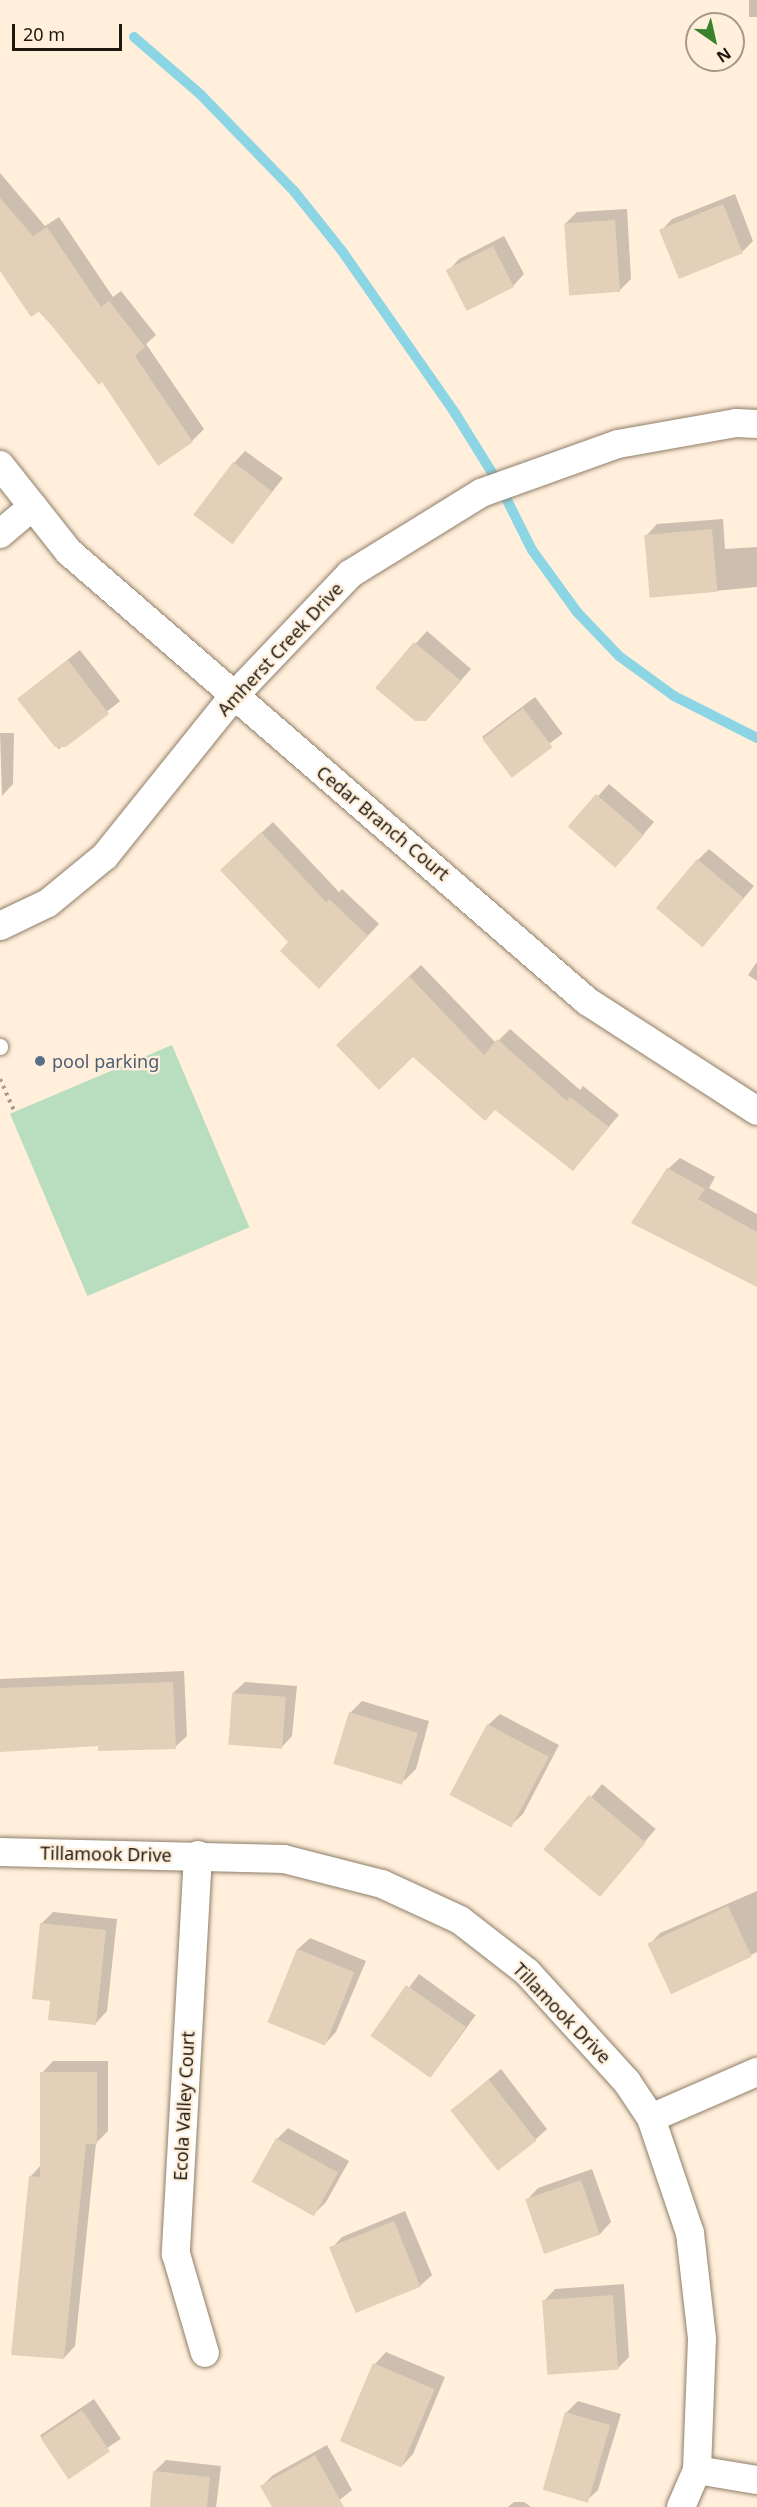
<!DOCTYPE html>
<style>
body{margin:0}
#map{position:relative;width:757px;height:2507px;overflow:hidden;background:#ffefdb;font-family:"Noto Sans",sans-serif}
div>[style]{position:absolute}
.green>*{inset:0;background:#b9ddbf;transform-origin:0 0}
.shadow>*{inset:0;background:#0003;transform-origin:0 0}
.stream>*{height:10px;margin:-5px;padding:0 5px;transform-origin:5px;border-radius:5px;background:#8cd5e5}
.building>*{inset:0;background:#e3d0b8;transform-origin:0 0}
.path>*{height:4px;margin-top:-2px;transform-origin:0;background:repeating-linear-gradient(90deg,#a89c8c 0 3px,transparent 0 7.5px)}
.roads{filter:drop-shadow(0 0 2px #8f7e68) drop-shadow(0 0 2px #8f7e68)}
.lane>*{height:15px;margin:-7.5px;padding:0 7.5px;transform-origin:7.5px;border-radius:7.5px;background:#fff}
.street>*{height:28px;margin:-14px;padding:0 14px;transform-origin:14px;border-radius:14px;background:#fff}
.dots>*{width:16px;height:16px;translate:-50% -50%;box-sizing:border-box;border:3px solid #ffefdb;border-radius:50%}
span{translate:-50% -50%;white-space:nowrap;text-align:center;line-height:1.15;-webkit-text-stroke:4.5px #ffefdb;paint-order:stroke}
.street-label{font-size:18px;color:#1e180f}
.service-label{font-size:18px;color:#4e5e75}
.left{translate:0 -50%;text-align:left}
.north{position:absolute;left:685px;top:12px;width:60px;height:60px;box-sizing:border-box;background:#ffefdb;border:2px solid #a59989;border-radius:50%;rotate:146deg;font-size:16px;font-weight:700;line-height:24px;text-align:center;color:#1e180f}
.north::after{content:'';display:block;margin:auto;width:21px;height:27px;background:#38832b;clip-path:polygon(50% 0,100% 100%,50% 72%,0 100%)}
.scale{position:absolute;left:12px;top:24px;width:110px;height:27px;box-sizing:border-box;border:3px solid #1e180f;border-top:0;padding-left:8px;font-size:18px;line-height:21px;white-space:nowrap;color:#1e180f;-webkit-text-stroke:4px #ffefdb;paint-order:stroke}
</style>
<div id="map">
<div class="green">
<div style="left:172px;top:1045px;width:198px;height:176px;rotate:67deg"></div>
</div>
<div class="shadow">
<div style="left:749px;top:0;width:8px;height:17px"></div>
<div style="clip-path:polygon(0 173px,45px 226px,59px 217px,113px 297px,121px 291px,156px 335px,146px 344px,204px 429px,192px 441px,102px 380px,0 269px)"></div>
<div style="clip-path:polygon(735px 194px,753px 241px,742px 252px,661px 231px,672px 219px)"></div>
<div style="clip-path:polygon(627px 209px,631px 279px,619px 291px,565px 224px,577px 212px)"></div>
<div style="clip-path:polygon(504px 236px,524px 274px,513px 286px,448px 271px,459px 259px)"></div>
<div style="clip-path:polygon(245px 451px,283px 478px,233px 542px,234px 463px)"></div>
<div style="clip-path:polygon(723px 519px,725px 549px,757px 547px,757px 587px,651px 597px,646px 536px,657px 524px)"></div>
<div style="clip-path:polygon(427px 631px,471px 669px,437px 708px,377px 687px)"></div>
<div style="left:80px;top:650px;width:65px;height:78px;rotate:52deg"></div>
<div style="left:535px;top:697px;width:46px;height:66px;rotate:53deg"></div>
<div style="clip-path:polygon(0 733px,14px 733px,13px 784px,2px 796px)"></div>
<div style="clip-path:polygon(609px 784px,654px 822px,627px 854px,570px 827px)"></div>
<div style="clip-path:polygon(273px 822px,339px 892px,342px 889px,379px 924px,331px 975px,290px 942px,234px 858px)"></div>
<div style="clip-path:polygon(709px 849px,754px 886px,714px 933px,698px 860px)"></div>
<div style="clip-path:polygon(757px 962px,757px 981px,748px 975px)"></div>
<div style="clip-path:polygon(421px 965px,496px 1043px,510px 1029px,580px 1090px,583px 1086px,619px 1115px,573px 1169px,495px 1108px,413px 1055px,349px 1033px)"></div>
<div style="clip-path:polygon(680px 1158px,715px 1177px,709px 1188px,757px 1214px,757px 1285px,668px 1169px)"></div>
<div style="clip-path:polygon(184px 1671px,187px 1736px,175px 1747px,99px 1744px,0 1751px,0 1679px)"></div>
<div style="clip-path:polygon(245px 1682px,297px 1686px,292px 1736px,281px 1748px,233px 1693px)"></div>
<div style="clip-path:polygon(362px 1701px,429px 1721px,416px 1769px,404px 1781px,350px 1713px)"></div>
<div style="clip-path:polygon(500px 1714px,559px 1745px,523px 1814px,511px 1825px,488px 1725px)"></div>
<div style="left:602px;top:1784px;width:70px;height:86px;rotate:40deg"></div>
<div style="clip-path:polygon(757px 1891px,757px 1952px,671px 1993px,649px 1945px,660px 1933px)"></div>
<div style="clip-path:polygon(53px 1912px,117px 1919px,107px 2011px,96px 2023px,52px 1999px,41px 1924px)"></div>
<div style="clip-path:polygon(310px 1938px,366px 1961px,336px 2032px,325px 2044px,269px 2021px,298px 1949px)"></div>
<div style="left:419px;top:1974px;width:70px;height:77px;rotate:36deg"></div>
<div style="clip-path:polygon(53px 2061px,108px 2061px,108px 2131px,96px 2143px,75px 2346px,64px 2358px,30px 2177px,41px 2165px,42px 2073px)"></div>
<div style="clip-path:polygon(501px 2069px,547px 2129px,535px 2140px,452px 2110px)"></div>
<div style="clip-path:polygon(288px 2128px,349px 2161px,326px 2202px,315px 2213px,277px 2139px)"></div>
<div style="clip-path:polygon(592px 2169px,611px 2222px,600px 2234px,527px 2200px,538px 2188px)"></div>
<div style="clip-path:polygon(405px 2211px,432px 2275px,420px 2286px,331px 2249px,342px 2237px)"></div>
<div style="clip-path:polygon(624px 2284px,629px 2357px,617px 2369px,544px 2301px,555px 2289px)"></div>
<div style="clip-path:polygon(386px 2352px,445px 2377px,413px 2454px,402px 2466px,342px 2440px,375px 2364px)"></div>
<div style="left:94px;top:2399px;width:48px;height:65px;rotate:56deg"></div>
<div style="clip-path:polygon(578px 2401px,621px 2414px,598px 2490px,586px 2501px,566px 2413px)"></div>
<div style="clip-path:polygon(327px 2445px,352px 2490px,331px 2507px,273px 2507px,262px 2486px,273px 2475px)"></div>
<div style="clip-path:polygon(166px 2460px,221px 2466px,216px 2507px,151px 2507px,155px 2471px)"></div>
<div style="clip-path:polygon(514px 2502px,524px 2502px,531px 2507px,508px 2507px)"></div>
</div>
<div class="stream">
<div style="left:134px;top:37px;width:87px;rotate:40.8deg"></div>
<div style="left:200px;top:94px;width:135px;rotate:45.9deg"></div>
<div style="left:294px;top:191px;width:77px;rotate:51.3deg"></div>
<div style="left:342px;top:251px;width:198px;rotate:55.1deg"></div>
<div style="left:455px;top:413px;width:84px;rotate:58.2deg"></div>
<div style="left:499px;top:484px;width:74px;rotate:63.4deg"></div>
<div style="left:532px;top:550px;width:77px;rotate:54deg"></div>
<div style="left:577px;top:612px;width:61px;rotate:46.3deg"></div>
<div style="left:619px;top:656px;width:68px;rotate:36deg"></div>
<div style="left:674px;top:696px;width:93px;rotate:26.8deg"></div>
</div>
<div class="building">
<div style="clip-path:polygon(0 198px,33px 236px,47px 227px,101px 307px,109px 301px,145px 347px,135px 356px,193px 442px,158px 466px,102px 382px,99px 385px,40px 311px,31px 317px,0 271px)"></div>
<div style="left:723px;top:204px;width:53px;height:69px;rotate:68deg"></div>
<div style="left:615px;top:220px;width:72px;height:51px;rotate:86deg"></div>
<div style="left:493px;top:246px;width:46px;height:53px;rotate:63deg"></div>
<div style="left:233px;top:462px;width:49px;height:66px;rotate:37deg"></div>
<div style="left:712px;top:529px;width:63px;height:68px;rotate:85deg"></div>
<div style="clip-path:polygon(414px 642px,461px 681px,426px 721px,415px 721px,375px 688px)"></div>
<div style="clip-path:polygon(68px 660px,109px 714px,66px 747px,55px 747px,17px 699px)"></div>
<div style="left:523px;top:708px;width:49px;height:51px;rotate:53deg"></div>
<div style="left:596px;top:794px;width:63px;height:43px;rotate:41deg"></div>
<div style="clip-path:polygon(261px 832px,326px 902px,329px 899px,368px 936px,319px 989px,280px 951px,288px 942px,220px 870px)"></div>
<div style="left:697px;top:859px;width:61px;height:64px;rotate:40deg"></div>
<div style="clip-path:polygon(409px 976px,484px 1055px,497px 1039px,567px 1101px,570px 1097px,609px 1127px,573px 1171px,495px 1110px,485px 1121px,413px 1057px,379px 1090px,336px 1045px)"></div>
<div style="clip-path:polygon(667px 1168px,705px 1189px,698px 1199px,757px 1232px,757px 1287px,631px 1223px)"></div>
<div style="clip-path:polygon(173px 1682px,176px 1749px,98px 1751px,98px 1746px,0 1752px,0 1688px)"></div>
<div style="left:232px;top:1693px;width:54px;height:52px;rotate:4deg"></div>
<div style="left:349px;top:1712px;width:72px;height:54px;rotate:17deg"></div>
<div style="left:487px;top:1724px;width:70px;height:80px;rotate:28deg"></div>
<div style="left:589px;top:1795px;width:74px;height:71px;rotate:40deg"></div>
<div style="left:728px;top:1906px;width:56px;height:89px;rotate:65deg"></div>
<div style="clip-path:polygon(40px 1923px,106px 1930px,96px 2025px,48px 2020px,50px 2001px,32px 1999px)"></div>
<div style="left:297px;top:1949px;width:62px;height:79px;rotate:22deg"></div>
<div style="left:406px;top:1985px;width:73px;height:62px;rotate:35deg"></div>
<div style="clip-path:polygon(40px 2072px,97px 2072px,97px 2144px,86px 2144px,64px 2359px,11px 2355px,29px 2176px,40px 2177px)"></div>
<div style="left:489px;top:2080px;width:77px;height:49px;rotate:52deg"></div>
<div style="left:276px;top:2138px;width:71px;height:50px;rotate:29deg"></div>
<div style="left:581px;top:2180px;width:58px;height:59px;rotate:71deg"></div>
<div style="left:394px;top:2221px;width:71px;height:70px;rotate:68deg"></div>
<div style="left:613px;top:2295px;width:75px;height:71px;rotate:86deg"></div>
<div style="left:373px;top:2363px;width:67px;height:85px;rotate:23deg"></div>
<div style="left:82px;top:2410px;width:50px;height:50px;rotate:56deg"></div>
<div style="left:565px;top:2412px;width:47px;height:81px;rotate:16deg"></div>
<div style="clip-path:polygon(315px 2455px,344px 2507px,272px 2507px,260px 2486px)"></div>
<div style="clip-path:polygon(153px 2471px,210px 2477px,207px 2507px,150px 2507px)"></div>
</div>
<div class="path">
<div style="left:0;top:1079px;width:36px;rotate:66deg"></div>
</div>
<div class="roads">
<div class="lane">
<div style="left:0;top:1046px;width:1px;rotate:90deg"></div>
</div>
<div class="street">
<div style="left:0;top:465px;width:111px;rotate:51.6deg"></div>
<div style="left:69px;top:552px;width:686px;rotate:40.92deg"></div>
<div style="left:587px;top:1001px;width:202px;rotate:32.9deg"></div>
<div style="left:0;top:534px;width:43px;rotate:-40.3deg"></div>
<div style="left:0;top:926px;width:53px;rotate:-25.6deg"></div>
<div style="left:48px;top:903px;width:74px;rotate:-39.5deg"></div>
<div style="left:105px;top:856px;width:204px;rotate:-51.2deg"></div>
<div style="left:233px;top:697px;width:170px;rotate:-46.4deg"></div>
<div style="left:350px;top:574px;width:154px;rotate:-31.7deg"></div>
<div style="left:481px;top:493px;width:145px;rotate:-19.7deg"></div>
<div style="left:618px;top:444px;width:120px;rotate:-10.1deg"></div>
<div style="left:736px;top:423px;width:21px;rotate:3deg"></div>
<div style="left:0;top:1852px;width:284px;rotate:1.4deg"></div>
<div style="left:284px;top:1859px;width:101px;rotate:14.3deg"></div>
<div style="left:382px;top:1884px;width:86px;rotate:24.8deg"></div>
<div style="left:460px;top:1920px;width:85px;rotate:37.8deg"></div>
<div style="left:527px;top:1972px;width:149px;rotate:47.7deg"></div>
<div style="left:627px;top:2082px;width:43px;rotate:56.3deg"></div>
<div style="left:651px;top:2118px;width:121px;rotate:71.3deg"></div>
<div style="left:690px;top:2233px;width:107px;rotate:83.5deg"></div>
<div style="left:702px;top:2339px;width:131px;rotate:92.2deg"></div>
<div style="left:697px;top:2470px;width:40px;rotate:113.4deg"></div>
<div style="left:198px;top:1855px;width:400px;rotate:93.2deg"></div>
<div style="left:176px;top:2254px;width:103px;rotate:73.7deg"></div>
<div style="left:651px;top:2118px;width:116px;rotate:-23.5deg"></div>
<div style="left:697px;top:2470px;width:61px;rotate:9.5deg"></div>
</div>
</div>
<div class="dots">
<div style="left:40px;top:1061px;background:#5c6f8a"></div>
</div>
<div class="street-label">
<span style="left:280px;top:649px;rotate:-47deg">Amherst Creek Drive</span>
<span style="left:383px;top:823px;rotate:40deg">Cedar Branch Court</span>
<span style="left:106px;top:1854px;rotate:1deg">Tillamook Drive</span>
<span style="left:562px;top:2013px;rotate:46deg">Tillamook Drive</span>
<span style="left:184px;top:2106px;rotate:-87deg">Ecola Valley Court</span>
</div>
<div class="service-label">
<span class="left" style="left:52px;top:1061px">pool parking</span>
</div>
<div class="north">N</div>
<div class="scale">20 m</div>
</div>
